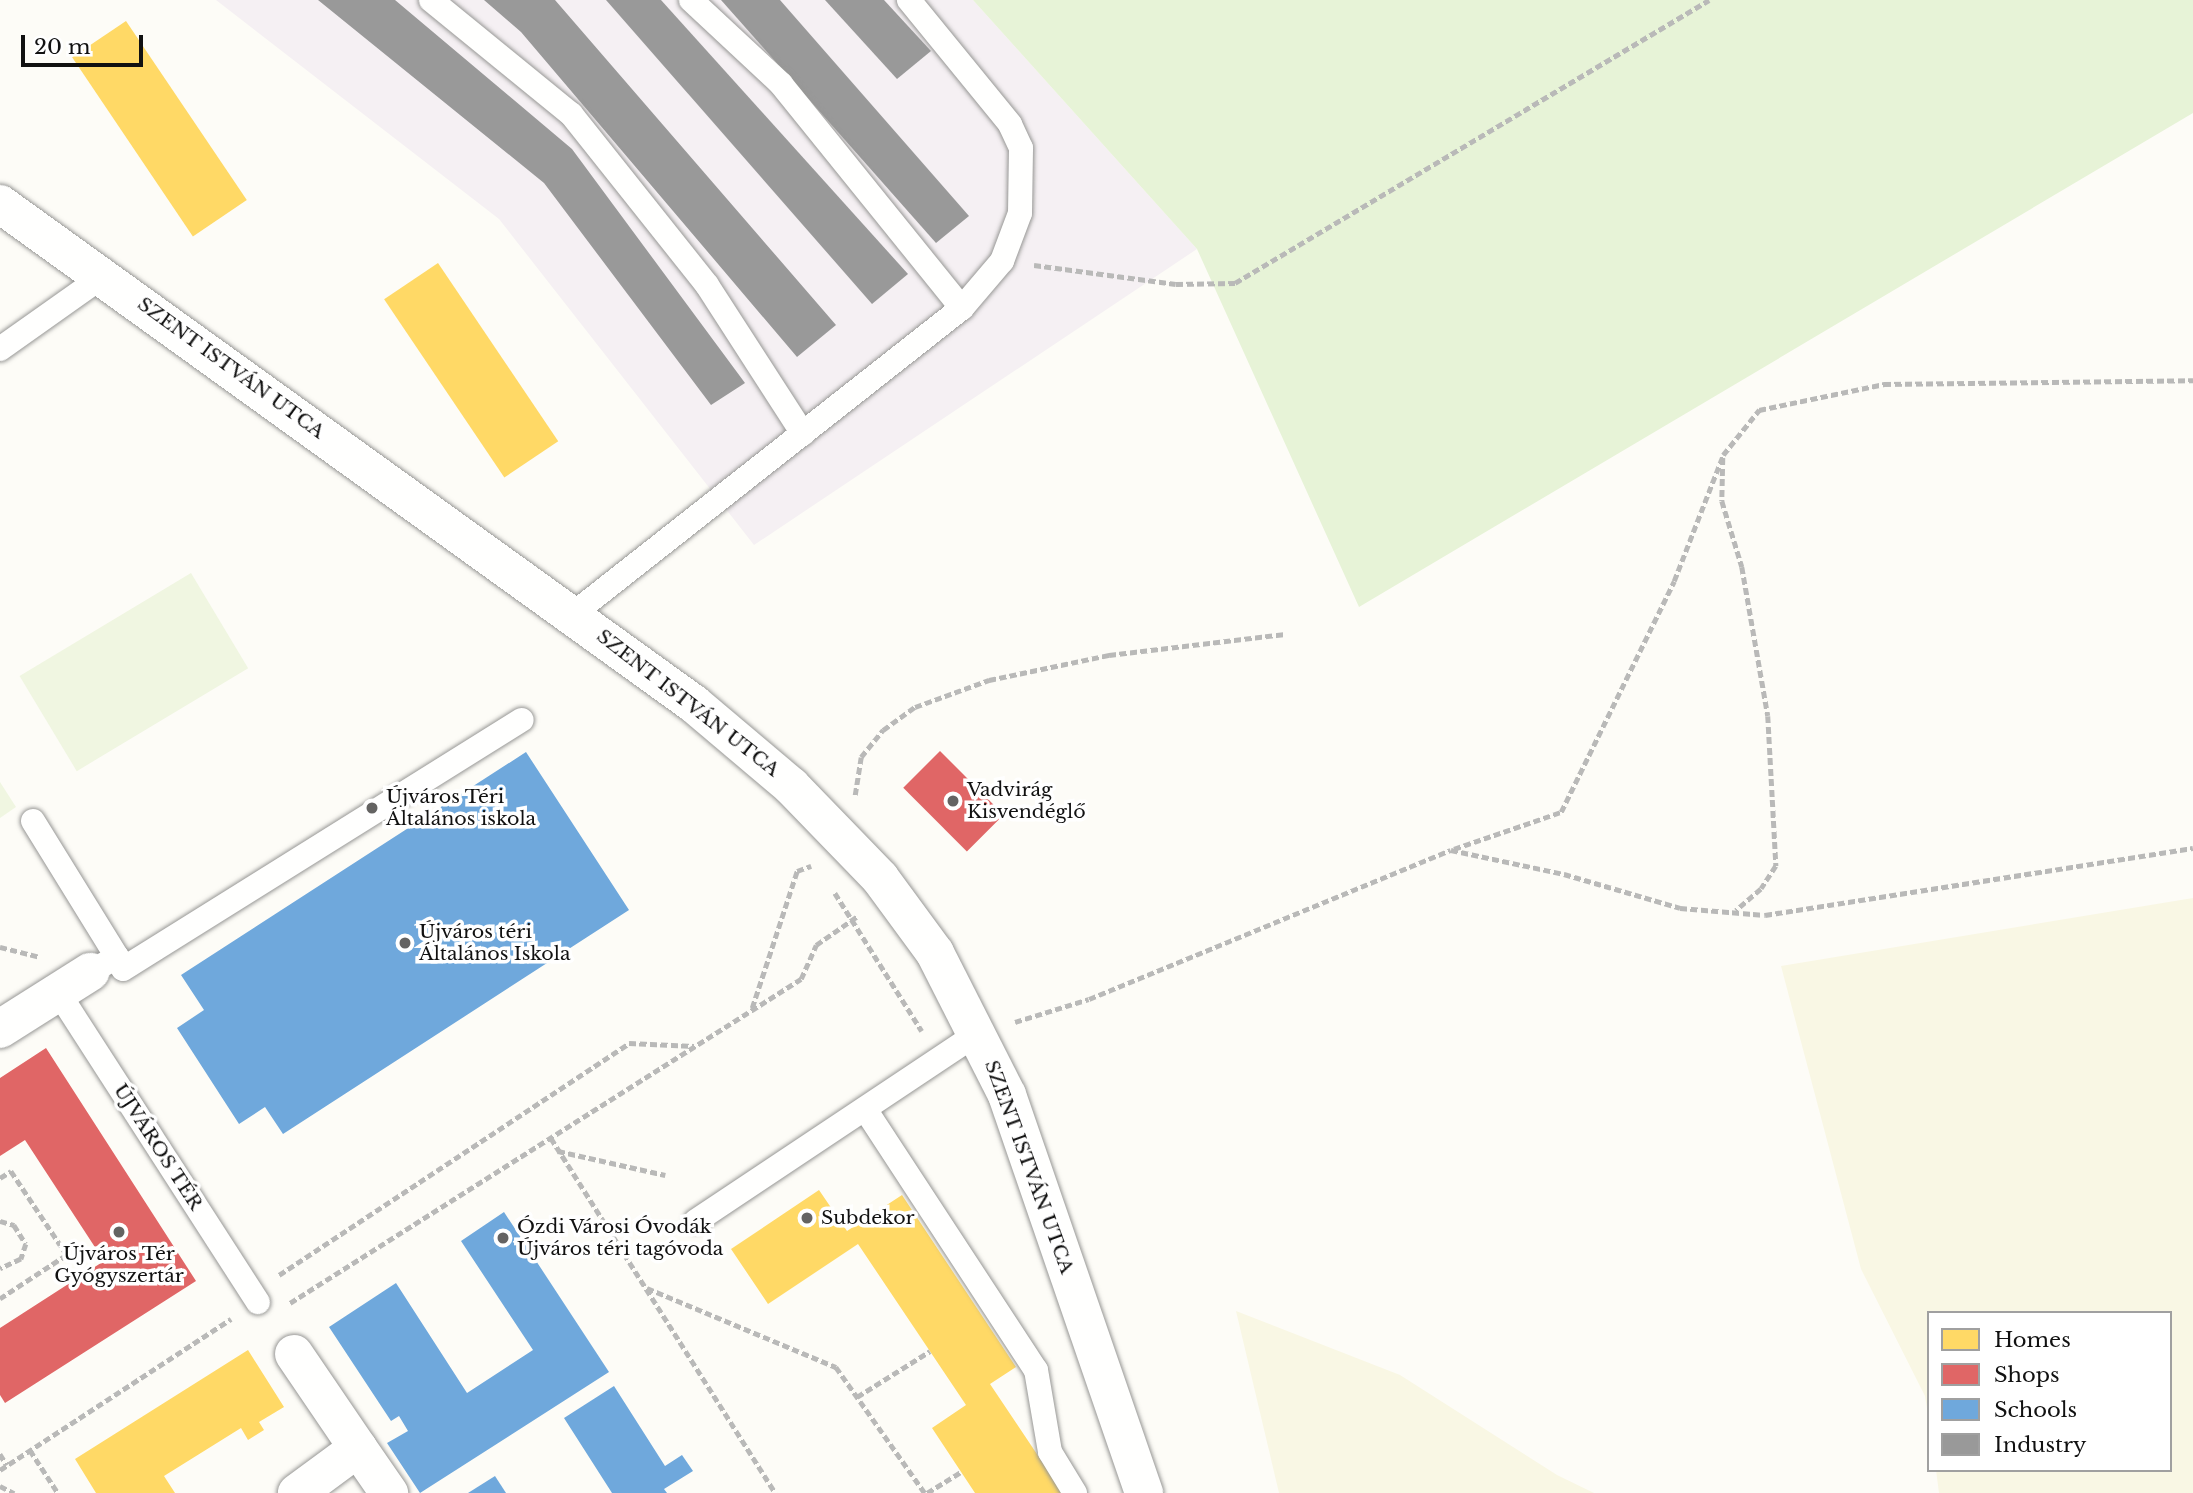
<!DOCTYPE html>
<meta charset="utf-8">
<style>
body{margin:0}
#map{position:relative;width:2193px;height:1493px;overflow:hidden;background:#fdfcf7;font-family:"Libre Baskerville",serif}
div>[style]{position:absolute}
.industrial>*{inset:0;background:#f5f0f3}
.farmland>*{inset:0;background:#f9f7e4}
.green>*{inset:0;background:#e7f3d7}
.pitch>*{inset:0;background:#f0f6e1;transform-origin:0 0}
.homes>*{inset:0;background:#ffd966;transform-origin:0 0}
.shops>*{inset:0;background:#e06666;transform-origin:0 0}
.schools>*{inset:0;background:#6fa8dc}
.industry>*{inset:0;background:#999}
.path>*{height:4.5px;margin-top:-2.25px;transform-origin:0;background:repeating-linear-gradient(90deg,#b9b9b8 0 7px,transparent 0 10.5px)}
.roads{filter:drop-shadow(0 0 2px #979795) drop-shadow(0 0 2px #979795)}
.service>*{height:24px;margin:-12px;padding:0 12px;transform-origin:12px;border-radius:12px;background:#fffffe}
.minor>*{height:38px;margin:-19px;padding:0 19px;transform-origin:19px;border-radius:19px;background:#fffffe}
.dots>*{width:19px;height:19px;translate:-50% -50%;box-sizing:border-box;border:4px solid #fff;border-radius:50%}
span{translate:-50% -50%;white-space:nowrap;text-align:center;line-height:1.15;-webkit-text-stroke:7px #fff;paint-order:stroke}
.street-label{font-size:19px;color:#111}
.poi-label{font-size:19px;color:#111}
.left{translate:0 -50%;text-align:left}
.legend{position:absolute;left:1927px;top:1311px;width:245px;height:161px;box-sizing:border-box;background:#fff;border:2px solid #a0a0a0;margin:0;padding:9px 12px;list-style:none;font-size:21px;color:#111}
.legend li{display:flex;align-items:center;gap:14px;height:35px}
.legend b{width:35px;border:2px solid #a0a0a0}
.scale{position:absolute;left:21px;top:35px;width:122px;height:32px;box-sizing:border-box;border:4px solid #111;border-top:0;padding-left:9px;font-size:21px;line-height:24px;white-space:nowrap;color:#111;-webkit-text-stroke:5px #fff;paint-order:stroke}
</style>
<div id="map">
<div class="industrial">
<div style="clip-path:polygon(216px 0,973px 0,1197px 249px,754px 545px,499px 219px)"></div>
</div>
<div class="farmland">
<div style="clip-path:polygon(2193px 898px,2193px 1493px,1939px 1493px,1936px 1470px,2170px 1470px,2170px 1313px,1929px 1313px,1929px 1421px,1925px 1396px,1861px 1269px,1781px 966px)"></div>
<div style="clip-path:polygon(1236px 1311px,1400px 1375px,1557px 1475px,1594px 1493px,1279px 1493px)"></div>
</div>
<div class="green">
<div style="clip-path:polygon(973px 0,2193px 0,2193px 113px,1359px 607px,1197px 249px)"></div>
</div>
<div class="pitch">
<div style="left:191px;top:573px;width:111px;height:200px;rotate:59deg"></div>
<div style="clip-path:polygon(0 782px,16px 807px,0 818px)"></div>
</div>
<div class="homes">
<div style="left:126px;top:21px;width:216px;height:65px;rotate:56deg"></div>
<div style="left:438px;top:263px;width:215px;height:65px;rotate:56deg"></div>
<div style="clip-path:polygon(819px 1190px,847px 1231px,902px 1195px,1016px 1367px,990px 1384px,1063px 1493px,975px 1493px,932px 1428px,966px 1405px,858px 1244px,768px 1304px,731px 1249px)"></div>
<div style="clip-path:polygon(248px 1350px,284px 1407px,259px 1422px,264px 1430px,248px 1440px,241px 1428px,164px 1476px,175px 1493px,96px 1493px,75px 1459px)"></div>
</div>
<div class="shops">
<div style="left:940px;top:751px;width:90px;height:52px;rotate:45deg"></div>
<div style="clip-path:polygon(46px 1048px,196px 1281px,5px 1403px,0 1395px,0 1328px,104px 1261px,25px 1140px,0 1156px,0 1078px)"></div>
</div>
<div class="schools">
<div style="clip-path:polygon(526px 752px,629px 910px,283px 1134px,265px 1107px,239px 1124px,177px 1028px,204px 1010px,181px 975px)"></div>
<div style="clip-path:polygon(504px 1212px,609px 1372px,420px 1493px,387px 1443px,408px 1431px,399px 1416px,391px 1421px,329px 1327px,396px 1283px,467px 1393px,533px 1350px,461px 1241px)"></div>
<div style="clip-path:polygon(614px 1386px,665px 1466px,682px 1455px,693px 1471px,664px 1489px,667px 1493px,612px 1493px,564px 1418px)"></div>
<div style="clip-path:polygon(495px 1476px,506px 1493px,468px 1493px)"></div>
</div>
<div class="industry">
<div style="clip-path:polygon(318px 0,395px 0,572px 149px,745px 383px,711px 405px,544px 183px)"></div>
<div style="clip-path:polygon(484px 0,555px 0,836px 325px,797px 357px,521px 32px)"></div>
<div style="clip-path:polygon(606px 0,661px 0,908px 274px,872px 304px)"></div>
<div style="clip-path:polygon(721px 0,780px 0,969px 216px,936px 243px)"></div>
<div style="clip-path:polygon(825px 0,884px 0,931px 51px,897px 79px)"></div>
</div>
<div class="path">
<div style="left:1034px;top:265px;width:143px;rotate:7.6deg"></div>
<div style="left:1176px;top:284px;width:59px;rotate:-1deg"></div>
<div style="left:1235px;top:283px;width:552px;rotate:-30.84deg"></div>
<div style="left:1723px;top:458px;width:43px;rotate:91.3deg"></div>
<div style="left:1722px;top:501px;width:69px;rotate:73.1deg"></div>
<div style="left:1742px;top:567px;width:151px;rotate:80.1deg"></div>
<div style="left:1768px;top:716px;width:150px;rotate:86.9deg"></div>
<div style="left:1776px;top:866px;width:27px;rotate:123deg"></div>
<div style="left:1761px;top:889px;width:33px;rotate:139deg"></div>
<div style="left:855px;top:795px;width:38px;rotate:-81deg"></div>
<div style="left:861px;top:757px;width:35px;rotate:-51deg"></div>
<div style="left:883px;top:730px;width:39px;rotate:-36deg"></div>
<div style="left:915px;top:707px;width:79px;rotate:-20deg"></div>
<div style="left:989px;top:680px;width:123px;rotate:-11.8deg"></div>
<div style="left:1109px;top:655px;width:178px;rotate:-6.8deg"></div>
<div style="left:1454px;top:849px;width:113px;rotate:-19.1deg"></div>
<div style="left:1561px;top:812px;width:257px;rotate:-63.9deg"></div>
<div style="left:1674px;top:581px;width:135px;rotate:-68.7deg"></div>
<div style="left:1723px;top:455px;width:58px;rotate:-51.3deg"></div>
<div style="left:1759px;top:410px;width:128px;rotate:-11.7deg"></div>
<div style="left:1884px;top:384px;width:309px;rotate:-0.7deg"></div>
<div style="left:835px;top:893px;width:163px;rotate:57.8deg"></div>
<div style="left:0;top:947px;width:41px;rotate:14deg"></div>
<div style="left:752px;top:1008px;width:144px;rotate:-71.8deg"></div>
<div style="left:797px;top:871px;width:15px;rotate:-20deg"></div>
<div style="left:1015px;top:1022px;width:77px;rotate:-17.3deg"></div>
<div style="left:1089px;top:999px;width:391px;rotate:-22.4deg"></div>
<div style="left:1451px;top:850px;width:116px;rotate:12deg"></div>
<div style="left:1564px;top:874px;width:121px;rotate:16.3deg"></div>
<div style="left:1680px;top:908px;width:85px;rotate:4.7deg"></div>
<div style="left:1765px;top:915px;width:433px;rotate:-8.9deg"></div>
<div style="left:551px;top:1138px;width:420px;rotate:57.7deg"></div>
<div style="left:558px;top:1151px;width:110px;rotate:12.6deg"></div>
<div style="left:0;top:1178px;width:13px;rotate:-32deg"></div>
<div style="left:11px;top:1171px;width:101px;rotate:56.3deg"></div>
<div style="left:67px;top:1255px;width:80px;rotate:146.7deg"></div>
<div style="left:0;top:1221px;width:15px;rotate:16deg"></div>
<div style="left:14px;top:1225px;width:22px;rotate:58deg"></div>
<div style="left:26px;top:1244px;width:16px;rotate:108deg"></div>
<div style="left:21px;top:1259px;width:23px;rotate:155deg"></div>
<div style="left:279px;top:1275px;width:420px;rotate:-33.5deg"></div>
<div style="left:629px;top:1043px;width:65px;rotate:2.6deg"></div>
<div style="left:647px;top:1288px;width:205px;rotate:22.7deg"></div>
<div style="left:836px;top:1367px;width:154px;rotate:54.8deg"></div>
<div style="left:290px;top:1303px;width:605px;rotate:-32.38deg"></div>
<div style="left:801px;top:979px;width:37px;rotate:-66deg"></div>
<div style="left:816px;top:945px;width:52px;rotate:-34.9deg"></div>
<div style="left:857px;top:1397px;width:86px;rotate:-32.2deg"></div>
<div style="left:30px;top:1450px;width:51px;rotate:56.9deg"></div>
<div style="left:0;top:1454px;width:13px;rotate:58deg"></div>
<div style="left:0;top:1470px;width:276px;rotate:-33.2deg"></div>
<div style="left:0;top:1486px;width:16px;rotate:27deg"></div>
<div style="left:927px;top:1493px;width:40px;rotate:-32deg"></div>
</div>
<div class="roads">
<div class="service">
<div style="left:431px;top:0;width:181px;rotate:39.2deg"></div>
<div style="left:571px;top:114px;width:218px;rotate:51.5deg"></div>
<div style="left:707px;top:285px;width:177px;rotate:57.2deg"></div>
<div style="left:691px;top:0;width:123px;rotate:43deg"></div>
<div style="left:781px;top:84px;width:288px;rotate:51.1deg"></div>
<div style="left:0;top:349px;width:126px;rotate:-35.3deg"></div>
<div style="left:573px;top:614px;width:495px;rotate:-38.2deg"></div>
<div style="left:962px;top:308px;width:62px;rotate:-49.6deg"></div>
<div style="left:1002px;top:261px;width:51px;rotate:-69.4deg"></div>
<div style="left:1020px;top:213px;width:65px;rotate:-89.1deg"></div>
<div style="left:1021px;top:148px;width:26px;rotate:-115deg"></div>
<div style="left:1010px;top:124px;width:160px;rotate:-129.2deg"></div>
<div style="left:33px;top:821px;width:160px;rotate:58.3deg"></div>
<div style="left:90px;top:972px;width:31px;rotate:-29deg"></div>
<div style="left:117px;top:957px;width:13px;rotate:63deg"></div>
<div style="left:123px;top:969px;width:470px;rotate:-32deg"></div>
<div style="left:58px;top:992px;width:369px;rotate:57.2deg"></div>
<div style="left:865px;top:1109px;width:312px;rotate:56.8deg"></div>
<div style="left:1036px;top:1370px;width:83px;rotate:80.3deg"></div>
<div style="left:1050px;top:1452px;width:48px;rotate:58.6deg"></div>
<div style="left:696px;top:1221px;width:339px;rotate:-33.7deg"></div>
</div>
<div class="minor">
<div style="left:0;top:204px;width:855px;rotate:35.77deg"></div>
<div style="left:694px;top:704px;width:127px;rotate:40.2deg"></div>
<div style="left:791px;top:786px;width:128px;rotate:45.9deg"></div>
<div style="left:880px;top:878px;width:93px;rotate:53.7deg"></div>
<div style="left:935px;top:953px;width:159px;rotate:63.1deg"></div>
<div style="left:1007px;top:1095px;width:421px;rotate:71deg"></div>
<div style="left:0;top:1029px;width:107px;rotate:-32.3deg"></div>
<div style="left:294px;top:1354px;width:114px;rotate:55.8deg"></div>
<div style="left:358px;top:1448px;width:76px;rotate:143.6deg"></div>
<div style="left:358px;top:1448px;width:55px;rotate:55.4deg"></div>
</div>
</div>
<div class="dots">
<div style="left:953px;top:801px;background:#646362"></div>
<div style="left:372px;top:808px;background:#646362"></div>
<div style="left:405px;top:943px;background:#646362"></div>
<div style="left:807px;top:1218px;background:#646362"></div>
<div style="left:119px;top:1232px;background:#646362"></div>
<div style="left:503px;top:1238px;background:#646362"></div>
</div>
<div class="street-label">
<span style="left:231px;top:368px;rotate:36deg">SZENT ISTVÁN UTCA</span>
<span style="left:688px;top:703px;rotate:38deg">SZENT ISTVÁN UTCA</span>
<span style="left:158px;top:1147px;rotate:57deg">ÚJVÁROS TÉR</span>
<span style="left:1029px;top:1167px;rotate:70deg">SZENT ISTVÁN UTCA</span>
</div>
<div class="poi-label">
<span class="left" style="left:967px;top:801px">Vadvirág<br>Kisvendéglő</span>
<span class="left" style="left:386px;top:808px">Újváros Téri<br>Általános iskola</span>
<span class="left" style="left:419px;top:943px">Újváros téri<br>Általános Iskola</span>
<span class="left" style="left:821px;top:1218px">Subdekor</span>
<span class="left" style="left:517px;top:1238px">Ózdi Városi Óvodák<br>Újváros téri tagóvoda</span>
<span style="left:119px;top:1265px">Újváros Tér<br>Gyógyszertár</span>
</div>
<ul class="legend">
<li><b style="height:19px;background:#ffd966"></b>Homes</li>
<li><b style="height:19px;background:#e06666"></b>Shops</li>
<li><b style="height:19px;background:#6fa8dc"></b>Schools</li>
<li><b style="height:19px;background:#999"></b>Industry</li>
</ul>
<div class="scale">20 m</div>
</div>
